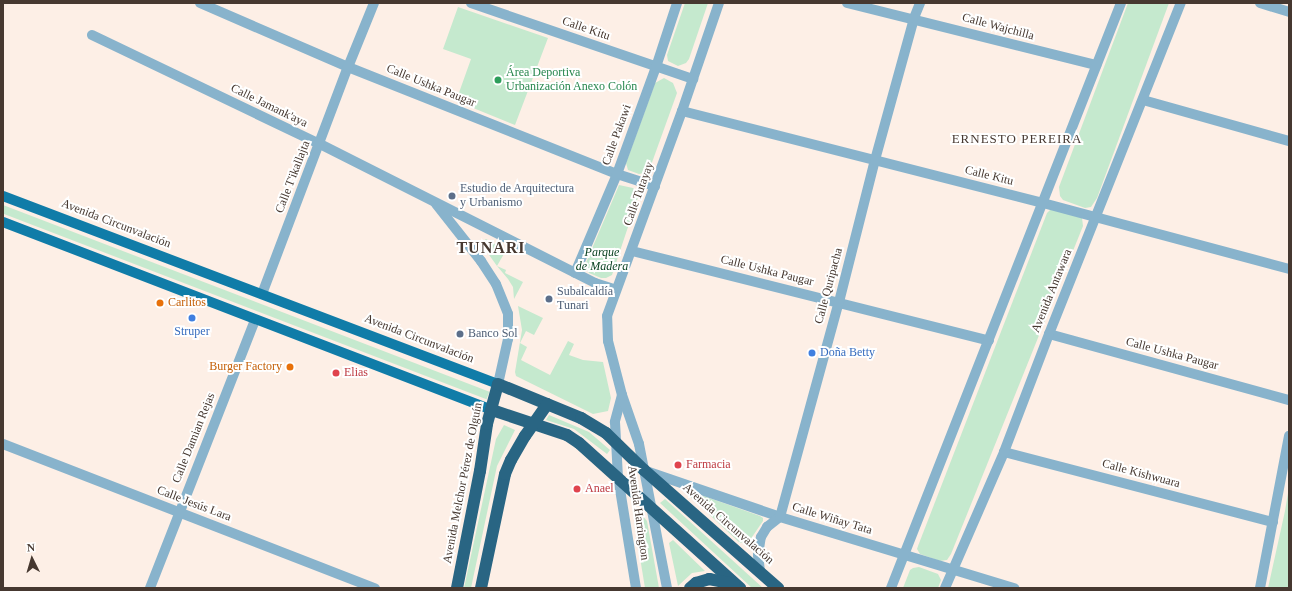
<!DOCTYPE html>
<meta charset="utf-8">
<style>
body{margin:0}
#map{position:relative;width:1292px;height:591px;overflow:hidden;background:#fdefe6;font-family:Georgia,serif}
div>[style]{position:absolute}
.green>*{inset:0;background:#c5e9ce;transform-origin:0 0}
.minor>*{height:10px;margin:-5px;padding:0 5px;transform-origin:5px;border-radius:5px;background:#88b3cc}
.major>*{height:10px;margin:-5px;padding:0 5px;transform-origin:5px;border-radius:5px;background:#107ca8}
.highway>*{height:12px;margin:-6px;padding:0 6px;transform-origin:6px;border-radius:6px;background:#296583}
.dots>*{width:11px;height:11px;translate:-50% -50%;box-sizing:border-box;border:2px solid #fff;border-radius:50%}
span{translate:-50% -50%;white-space:nowrap;text-align:center;line-height:1.15;-webkit-text-stroke:4px #fff;paint-order:stroke}
.street-label{font-size:12px;color:#463830}
.leisure-label{font-size:12px;color:#27864d}
.left{translate:0 -50%;text-align:left}
.service-label{font-size:12px;color:#4e5e75}
.park-label{font-size:12px;color:#033d1c;font-style:italic}
.food-label{font-size:12px;color:#c56008}
.right{translate:-100% -50%;text-align:right}
.shop-label{font-size:12px;color:#366cbe}
.health-label{font-size:12px;color:#be3a42}
.neighbourhood-label{font-size:13px;color:#463830;letter-spacing:1px}
.district-label{font-size:16px;color:#463830;font-weight:700;letter-spacing:1px}
.frame{position:absolute;inset:0;border:4px solid #463830;pointer-events:none}
.north{position:absolute;left:12px;top:539px;width:40px;height:40px;-webkit-text-stroke:3px #fff;paint-order:stroke;rotate:355deg;font-size:11px;font-weight:700;line-height:16px;text-align:center;color:#463830}
.north::after{content:'';display:block;margin:auto;width:14px;height:18px;background:#463830;clip-path:polygon(50% 0,100% 100%,50% 72%,0 100%)}
</style>
<div id="map">
<div class="green">
<div style="clip-path:polygon(685px 3px,708px 3px,689px 59px,686px 63px,678px 66px,668px 61px,667px 55px)"></div>
<div style="clip-path:polygon(1128px 3px,1169px 3px,1097px 198px,1091px 207px,1085px 208px,1063px 200px,1060px 196px,1059px 187px)"></div>
<div style="clip-path:polygon(458px 7px,548px 38px,515px 125px,456px 101px,471px 59px,443px 49px)"></div>
<div style="clip-path:polygon(664px 78px,673px 83px,677px 93px,650px 168px,644px 173px,639px 174px,628px 170px,626px 163px,655px 83px)"></div>
<div style="clip-path:polygon(619px 185px,633px 188px,636px 190px,638px 197px,612px 275px,606px 278px,601px 278px,589px 273px,585px 265px)"></div>
<div style="left:3px;top:205px;width:521px;height:8px;rotate:21deg"></div>
<div style="clip-path:polygon(1051px 209px,1082px 218px,1083px 226px,951px 554px,947px 560px,940px 561px,920px 554px,917px 549px,918px 546px,1047px 213px)"></div>
<div style="clip-path:polygon(486px 239px,513px 254px,512px 255px,505px 252px,497px 266px,506px 270px,505px 273px,523px 282px,514px 299px,513px 287px,508px 279px,497px 266px,482px 245px,482px 242px)"></div>
<div style="clip-path:polygon(518px 306px,543px 318px,534px 335px,526px 331px,520px 343px,527px 347px,521px 360px,550px 375px,568px 341px,574px 344px,569px 355px,583px 360px,603px 362px,611px 398px,608px 411px,593px 414px,516px 376px,515px 372px,522px 330px)"></div>
<div style="clip-path:polygon(549px 415px,589px 432px,610px 450px,607px 454px,574px 429px,546px 420px)"></div>
<div style="clip-path:polygon(504px 425px,515px 430px,497px 466px,471px 588px,464px 588px,496px 439px)"></div>
<div style="clip-path:polygon(1289px 487px,1289px 588px,1268px 588px,1285px 511px)"></div>
<div style="clip-path:polygon(687px 490px,760px 516px,763px 518px,763px 521px,750px 540px,740px 543px,685px 492px)"></div>
<div style="clip-path:polygon(665px 499px,763px 588px,752px 588px,660px 503px)"></div>
<div style="clip-path:polygon(638px 515px,642px 515px,647px 521px,659px 588px,645px 588px,634px 521px)"></div>
<div style="clip-path:polygon(673px 540px,705px 571px,692px 573px,678px 586px,669px 543px)"></div>
<div style="clip-path:polygon(919px 567px,938px 574px,941px 580px,938px 588px,903px 588px,910px 570px,913px 568px)"></div>
</div>
<div class="minor">
<div style="left:200px;top:3px;width:161px;rotate:23.4deg"></div>
<div style="left:348px;top:67px;width:289px;rotate:21.7deg"></div>
<div style="left:617px;top:174px;width:40px;rotate:18deg"></div>
<div style="left:471px;top:3px;width:235px;rotate:18.9deg"></div>
<div style="left:847px;top:3px;width:257px;rotate:14deg"></div>
<div style="left:1260px;top:3px;width:30px;rotate:17deg"></div>
<div style="left:92px;top:35px;width:253px;rotate:25.6deg"></div>
<div style="left:320px;top:144px;width:308px;rotate:26.8deg"></div>
<div style="left:595px;top:283px;width:22px;rotate:18deg"></div>
<div style="left:1143px;top:100px;width:152px;rotate:15.7deg"></div>
<div style="left:682px;top:111px;width:373px;rotate:14.3deg"></div>
<div style="left:1043px;top:203px;width:255px;rotate:15deg"></div>
<div style="left:436px;top:204px;width:73px;rotate:51.7deg"></div>
<div style="left:481px;top:261px;width:27px;rotate:57deg"></div>
<div style="left:496px;top:284px;width:32px;rotate:68deg"></div>
<div style="left:508px;top:314px;width:25px;rotate:90deg"></div>
<div style="left:508px;top:339px;width:46px;rotate:102.5deg"></div>
<div style="left:632px;top:251px;width:368px;rotate:14.1deg"></div>
<div style="left:575px;top:273px;width:108px;rotate:-67deg"></div>
<div style="left:617px;top:174px;width:114px;rotate:-70deg"></div>
<div style="left:656px;top:67px;width:67px;rotate:-71.8deg"></div>
<div style="left:262px;top:294px;width:243px;rotate:-69.3deg"></div>
<div style="left:348px;top:67px;width:69px;rotate:-67.9deg"></div>
<div style="left:1049px;top:334px;width:249px;rotate:15.4deg"></div>
<div style="left:622px;top:395px;width:28px;rotate:105deg"></div>
<div style="left:615px;top:422px;width:55px;rotate:86.9deg"></div>
<div style="left:618px;top:477px;width:112px;rotate:80.8deg"></div>
<div style="left:3px;top:444px;width:399px;rotate:21.2deg"></div>
<div style="left:1004px;top:452px;width:278px;rotate:14.6deg"></div>
<div style="left:646px;top:471px;width:142px;rotate:18.9deg"></div>
<div style="left:780px;top:517px;width:245px;rotate:16.9deg"></div>
<div style="left:760px;top:571px;width:16px;rotate:-97deg"></div>
<div style="left:758px;top:555px;width:18px;rotate:-81deg"></div>
<div style="left:761px;top:537px;width:12px;rotate:-59deg"></div>
<div style="left:767px;top:527px;width:16px;rotate:-38deg"></div>
<div style="left:780px;top:517px;width:223px;rotate:-74.7deg"></div>
<div style="left:839px;top:302px;width:146px;rotate:-75.8deg"></div>
<div style="left:875px;top:160px;width:147px;rotate:-74.6deg"></div>
<div style="left:914px;top:18px;width:16px;rotate:-68deg"></div>
<div style="left:150px;top:588px;width:288px;rotate:-68.6deg"></div>
<div style="left:667px;top:588px;width:147px;rotate:-101deg"></div>
<div style="left:639px;top:444px;width:52px;rotate:-109.1deg"></div>
<div style="left:622px;top:395px;width:56px;rotate:-104.5deg"></div>
<div style="left:608px;top:341px;width:25px;rotate:-92deg"></div>
<div style="left:607px;top:316px;width:218px;rotate:-69.9deg"></div>
<div style="left:682px;top:111px;width:114px;rotate:-71.1deg"></div>
<div style="left:891px;top:588px;width:629px;rotate:-68.54deg"></div>
<div style="left:945px;top:588px;width:148px;rotate:-66.5deg"></div>
<div style="left:1004px;top:452px;width:126px;rotate:-69.1deg"></div>
<div style="left:1049px;top:334px;width:356px;rotate:-68.3deg"></div>
<div style="left:1260px;top:588px;width:155px;rotate:-79.2deg"></div>
</div>
<div class="major">
<div style="left:3px;top:196px;width:529px;rotate:20.8deg"></div>
<div style="left:3px;top:222px;width:524px;rotate:21.03deg"></div>
</div>
<div class="highway">
<div style="left:492px;top:410px;width:79px;rotate:18.4deg"></div>
<div style="left:567px;top:435px;width:14px;rotate:34deg"></div>
<div style="left:579px;top:443px;width:217px;rotate:42deg"></div>
<div style="left:457px;top:588px;width:119px;rotate:-78.9deg"></div>
<div style="left:480px;top:471px;width:48px;rotate:-81.5deg"></div>
<div style="left:487px;top:424px;width:41px;rotate:-74.6deg"></div>
<div style="left:498px;top:384px;width:90px;rotate:22.3deg"></div>
<div style="left:581px;top:418px;width:29px;rotate:31deg"></div>
<div style="left:606px;top:433px;width:53px;rotate:44.2deg"></div>
<div style="left:644px;top:470px;width:179px;rotate:41.4deg"></div>
<div style="left:481px;top:588px;width:116px;rotate:-78.1deg"></div>
<div style="left:505px;top:474px;width:15px;rotate:-67deg"></div>
<div style="left:511px;top:460px;width:28px;rotate:-60deg"></div>
<div style="left:525px;top:436px;width:39px;rotate:-55deg"></div>
<div style="left:690px;top:588px;width:8px;rotate:-40deg"></div>
<div style="left:696px;top:583px;width:14px;rotate:-17deg"></div>
<div style="left:709px;top:579px;width:25px;rotate:11deg"></div>
</div>
<div class="dots">
<div style="left:498px;top:80px;background:#2e9e5b"></div>
<div style="left:452px;top:196px;background:#5c6f8a"></div>
<div style="left:549px;top:299px;background:#5c6f8a"></div>
<div style="left:160px;top:303px;background:#e8710a"></div>
<div style="left:192px;top:318px;background:#3f7fe0"></div>
<div style="left:460px;top:334px;background:#5c6f8a"></div>
<div style="left:812px;top:353px;background:#3f7fe0"></div>
<div style="left:290px;top:367px;background:#e8710a"></div>
<div style="left:336px;top:373px;background:#e0444e"></div>
<div style="left:678px;top:465px;background:#e0444e"></div>
<div style="left:577px;top:489px;background:#e0444e"></div>
</div>
<div class="street-label">
<span style="left:998px;top:27px;rotate:15deg">Calle Wajchilla</span>
<span style="left:586px;top:29px;rotate:19deg">Calle Kitu</span>
<span style="left:431px;top:86px;rotate:22deg">Calle Ushka Paugar</span>
<span style="left:269px;top:106px;rotate:26deg">Calle Jamank'aya</span>
<span style="left:617px;top:135px;rotate:-70deg">Calle Pakawi</span>
<span style="left:989px;top:176px;rotate:14deg">Calle Kitu</span>
<span style="left:293px;top:177px;rotate:-69deg">Calle T'ikallajta</span>
<span style="left:639px;top:194px;rotate:-70deg">Calle Tutayay</span>
<span style="left:116px;top:224px;rotate:21deg">Avenida Circunvalación</span>
<span style="left:767px;top:271px;rotate:14deg">Calle Ushka Paugar</span>
<span style="left:829px;top:286px;rotate:-75deg">Calle Quripacha</span>
<span style="left:1052px;top:291px;rotate:-68deg">Avenida Antawara</span>
<span style="left:419px;top:339px;rotate:21deg">Avenida Circunvalación</span>
<span style="left:1172px;top:354px;rotate:15deg">Calle Ushka Paugar</span>
<span style="left:194px;top:438px;rotate:-68deg">Calle Damian Rejas</span>
<span style="left:1141px;top:474px;rotate:15deg">Calle Kishwuara</span>
<span style="left:463px;top:483px;rotate:-79deg">Avenida Melchor Pérez de Olguín</span>
<span style="left:194px;top:504px;rotate:21deg">Calle Jesús Lara</span>
<span style="left:638px;top:513px;rotate:82deg">Avenida Harrington</span>
<span style="left:832px;top:519px;rotate:17deg">Calle Wiñay Tata</span>
<span style="left:728px;top:524px;rotate:41deg">Avenida Circunvalación</span>
</div>
<div class="leisure-label">
<span class="left" style="left:506px;top:80px">Área Deportiva<br>Urbanización Anexo Colón</span>
</div>
<div class="service-label">
<span class="left" style="left:460px;top:196px">Estudio de Arquitectura<br>y Urbanismo</span>
<span class="left" style="left:557px;top:299px">Subalcaldía<br>Tunari</span>
<span class="left" style="left:468px;top:334px">Banco Sol</span>
</div>
<div class="park-label">
<span style="left:602px;top:260px">Parque<br>de Madera</span>
</div>
<div class="food-label">
<span class="left" style="left:168px;top:303px">Carlitos</span>
<span class="right" style="left:282px;top:367px">Burger Factory</span>
</div>
<div class="shop-label">
<span style="left:192px;top:332px">Struper</span>
<span class="left" style="left:820px;top:353px">Doña Betty</span>
</div>
<div class="health-label">
<span class="left" style="left:344px;top:373px">Elias</span>
<span class="left" style="left:686px;top:465px">Farmacia</span>
<span class="left" style="left:585px;top:489px">Anael</span>
</div>
<div class="neighbourhood-label">
<span style="left:1017px;top:139px">ERNESTO PEREIRA</span>
</div>
<div class="district-label">
<span style="left:491px;top:248px">TUNARI</span>
</div>
<div class="frame"></div>
<div class="north">N</div>
</div>
